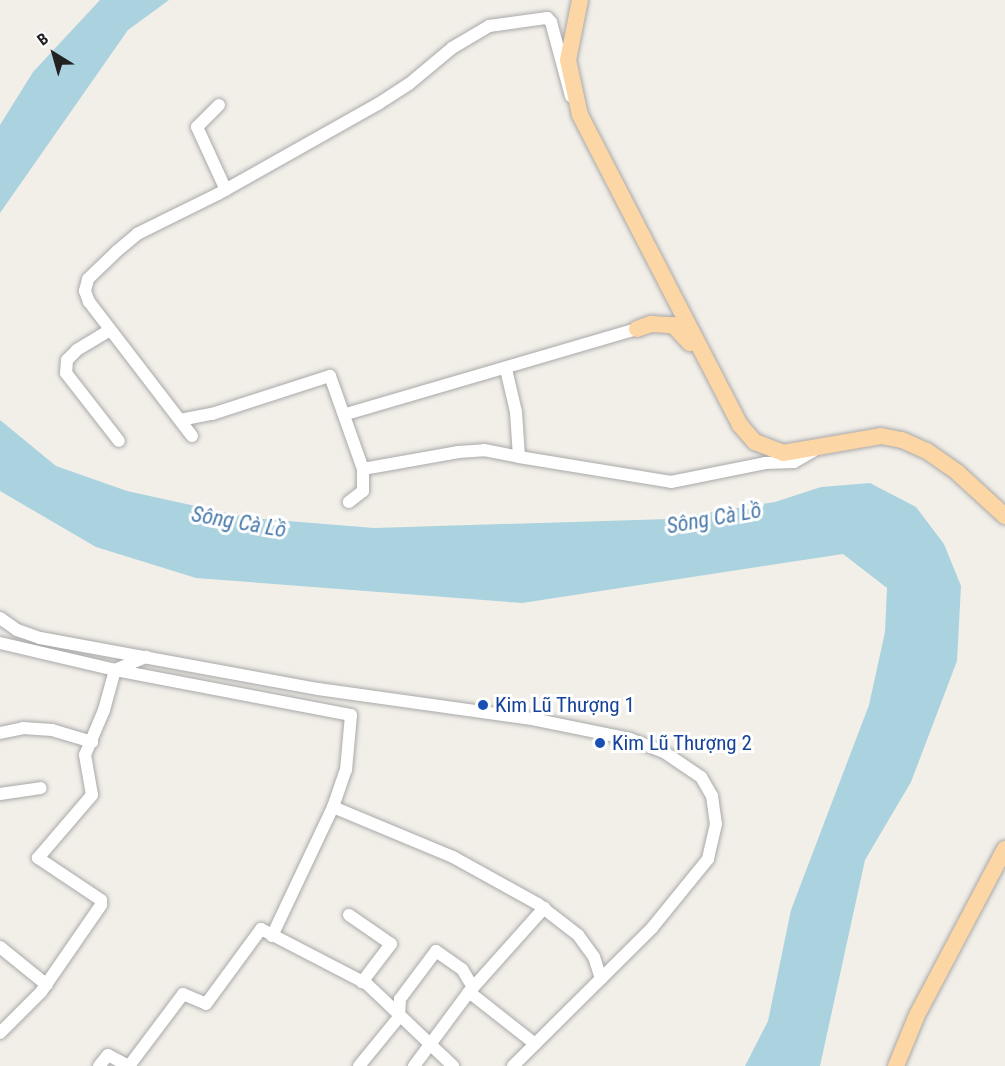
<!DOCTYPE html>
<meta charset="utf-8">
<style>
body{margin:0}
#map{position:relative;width:1005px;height:1066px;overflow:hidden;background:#f2efe9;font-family:"Roboto Condensed",sans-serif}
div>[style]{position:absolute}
.water>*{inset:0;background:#aad3df}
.roads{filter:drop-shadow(0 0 2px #a9a9a9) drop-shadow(0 0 2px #a9a9a9)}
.minor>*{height:12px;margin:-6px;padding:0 6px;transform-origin:6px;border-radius:6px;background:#fff}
.major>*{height:16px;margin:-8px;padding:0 8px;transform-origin:8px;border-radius:8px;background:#fcd6a4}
.dots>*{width:16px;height:16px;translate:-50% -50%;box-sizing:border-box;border:3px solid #fff;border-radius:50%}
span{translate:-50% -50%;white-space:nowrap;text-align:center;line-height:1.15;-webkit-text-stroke:6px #fff;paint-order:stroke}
.transit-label{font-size:21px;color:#164399}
.left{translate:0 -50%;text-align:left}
.water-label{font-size:22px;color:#4a7aab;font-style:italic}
.north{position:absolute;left:24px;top:24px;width:60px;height:60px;-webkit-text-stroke:4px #fff;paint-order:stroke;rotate:323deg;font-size:16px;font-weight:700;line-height:24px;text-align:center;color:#222}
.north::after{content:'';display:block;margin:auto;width:21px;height:27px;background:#222;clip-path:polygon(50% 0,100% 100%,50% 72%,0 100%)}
</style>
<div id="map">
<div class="water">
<div style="clip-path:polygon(100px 0,169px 0,128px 30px,0 213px,0 125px,33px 72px)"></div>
<div style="clip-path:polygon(0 420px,56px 466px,127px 491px,250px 518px,374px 528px,669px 519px,775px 502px,821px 487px,870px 483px,916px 507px,944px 544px,961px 586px,957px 661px,911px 782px,865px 860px,820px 1066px,745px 1066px,768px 1021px,791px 910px,869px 705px,885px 632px,887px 588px,843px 554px,522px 603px,196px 578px,96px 547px,0 491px)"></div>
</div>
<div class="roads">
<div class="minor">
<div style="left:219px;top:105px;width:31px;rotate:135deg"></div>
<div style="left:197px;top:127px;width:69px;rotate:65.3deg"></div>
<div style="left:110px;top:330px;width:39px;rotate:149deg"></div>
<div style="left:77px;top:350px;width:14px;rotate:135deg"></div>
<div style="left:67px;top:360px;width:13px;rotate:94deg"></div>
<div style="left:66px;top:373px;width:86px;rotate:52.1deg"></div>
<div style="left:346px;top:414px;width:303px;rotate:-16.3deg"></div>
<div style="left:180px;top:420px;width:33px;rotate:-11deg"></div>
<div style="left:212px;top:414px;width:124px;rotate:-17.9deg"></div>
<div style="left:330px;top:376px;width:99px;rotate:70.5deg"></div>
<div style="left:363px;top:469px;width:22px;rotate:90deg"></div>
<div style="left:363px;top:491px;width:18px;rotate:142deg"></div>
<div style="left:192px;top:436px;width:169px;rotate:-127.5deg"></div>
<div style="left:89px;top:302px;width:12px;rotate:-110deg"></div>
<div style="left:85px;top:291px;width:12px;rotate:-76deg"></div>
<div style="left:88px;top:279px;width:40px;rotate:-44deg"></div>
<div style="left:117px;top:251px;width:26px;rotate:-40deg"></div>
<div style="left:137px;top:234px;width:90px;rotate:-26.3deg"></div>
<div style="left:218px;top:194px;width:184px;rotate:-29.4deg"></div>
<div style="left:378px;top:104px;width:37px;rotate:-33deg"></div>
<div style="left:409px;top:84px;width:56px;rotate:-39.9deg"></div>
<div style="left:452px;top:48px;width:43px;rotate:-30.7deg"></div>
<div style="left:489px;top:26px;width:59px;rotate:-7.9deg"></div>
<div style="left:547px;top:18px;width:6px;rotate:45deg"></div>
<div style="left:551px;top:22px;width:77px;rotate:74.9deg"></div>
<div style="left:519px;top:457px;width:154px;rotate:9.3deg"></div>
<div style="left:671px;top:482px;width:96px;rotate:-11.4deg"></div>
<div style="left:765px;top:463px;width:29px;rotate:-2deg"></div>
<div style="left:794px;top:462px;width:22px;rotate:-30deg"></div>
<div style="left:363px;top:469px;width:97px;rotate:-10.1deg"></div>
<div style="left:458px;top:452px;width:26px;rotate:-4deg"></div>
<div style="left:484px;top:450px;width:36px;rotate:11deg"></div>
<div style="left:519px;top:457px;width:45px;rotate:-93.8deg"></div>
<div style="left:516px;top:412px;width:44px;rotate:-103.1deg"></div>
<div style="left:0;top:618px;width:21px;rotate:35deg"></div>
<div style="left:17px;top:630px;width:24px;rotate:19deg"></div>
<div style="left:40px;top:638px;width:283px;rotate:10.4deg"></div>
<div style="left:318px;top:689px;width:216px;rotate:8deg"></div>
<div style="left:532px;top:719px;width:100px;rotate:11.5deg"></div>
<div style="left:630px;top:739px;width:36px;rotate:21deg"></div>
<div style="left:664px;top:752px;width:45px;rotate:34deg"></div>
<div style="left:701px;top:777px;width:22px;rotate:60deg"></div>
<div style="left:712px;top:796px;width:28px;rotate:82deg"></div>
<div style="left:716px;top:824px;width:36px;rotate:103deg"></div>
<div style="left:708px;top:859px;width:89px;rotate:129.1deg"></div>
<div style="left:652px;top:928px;width:196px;rotate:135.2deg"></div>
<div style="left:0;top:643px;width:118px;rotate:13.2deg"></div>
<div style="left:115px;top:670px;width:240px;rotate:10.8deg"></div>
<div style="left:0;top:733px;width:24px;rotate:-12deg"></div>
<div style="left:23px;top:728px;width:29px;rotate:4deg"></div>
<div style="left:52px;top:730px;width:42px;rotate:16.7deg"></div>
<div style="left:0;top:794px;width:41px;rotate:-8.3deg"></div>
<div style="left:333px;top:807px;width:130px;rotate:22.6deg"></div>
<div style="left:453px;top:857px;width:97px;rotate:28.9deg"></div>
<div style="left:538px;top:904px;width:51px;rotate:37.8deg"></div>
<div style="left:578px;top:935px;width:27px;rotate:54deg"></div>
<div style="left:594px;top:957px;width:23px;rotate:72deg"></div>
<div style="left:349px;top:915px;width:51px;rotate:34.6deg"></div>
<div style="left:391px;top:944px;width:48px;rotate:127.3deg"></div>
<div style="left:272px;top:936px;width:143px;rotate:-64.7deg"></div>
<div style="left:333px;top:807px;width:39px;rotate:-71deg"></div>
<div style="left:346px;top:770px;width:55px;rotate:-84.8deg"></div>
<div style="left:0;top:947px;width:60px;rotate:39deg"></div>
<div style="left:469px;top:992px;width:84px;rotate:38.2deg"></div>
<div style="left:0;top:1033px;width:58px;rotate:-45deg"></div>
<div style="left:41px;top:992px;width:106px;rotate:-55.4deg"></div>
<div style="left:101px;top:905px;width:5px;rotate:-90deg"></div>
<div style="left:101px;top:900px;width:76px;rotate:-146.3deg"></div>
<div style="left:38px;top:858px;width:83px;rotate:-49.4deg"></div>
<div style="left:92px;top:795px;width:41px;rotate:-99.9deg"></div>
<div style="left:85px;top:755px;width:49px;rotate:-67.1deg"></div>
<div style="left:104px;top:710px;width:41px;rotate:-74.6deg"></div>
<div style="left:115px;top:670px;width:34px;rotate:-23deg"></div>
<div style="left:99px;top:1066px;width:14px;rotate:-51deg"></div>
<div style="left:108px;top:1055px;width:24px;rotate:28deg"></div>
<div style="left:129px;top:1066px;width:90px;rotate:-53.1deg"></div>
<div style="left:183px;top:994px;width:25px;rotate:23deg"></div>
<div style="left:206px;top:1004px;width:93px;rotate:-53.7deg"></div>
<div style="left:261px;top:929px;width:119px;rotate:27.4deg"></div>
<div style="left:367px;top:984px;width:119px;rotate:43.6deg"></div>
<div style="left:359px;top:1066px;width:63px;rotate:-50.8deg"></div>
<div style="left:399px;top:1017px;width:18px;rotate:-87deg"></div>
<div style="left:400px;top:999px;width:60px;rotate:-53.1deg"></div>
<div style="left:436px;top:951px;width:32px;rotate:35deg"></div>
<div style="left:462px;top:969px;width:21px;rotate:59deg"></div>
<div style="left:414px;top:1066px;width:92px;rotate:-53.4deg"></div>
<div style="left:469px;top:992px;width:113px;rotate:-48.2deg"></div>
</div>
<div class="major">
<div style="left:580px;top:0;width:61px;rotate:101.3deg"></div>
<div style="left:568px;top:60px;width:56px;rotate:77.7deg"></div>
<div style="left:580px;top:115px;width:349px;rotate:62.7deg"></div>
<div style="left:740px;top:425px;width:23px;rotate:49deg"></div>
<div style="left:755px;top:442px;width:30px;rotate:21deg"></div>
<div style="left:783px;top:453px;width:99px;rotate:-9.8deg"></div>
<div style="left:881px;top:436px;width:21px;rotate:11deg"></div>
<div style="left:902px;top:440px;width:27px;rotate:24deg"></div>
<div style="left:927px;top:451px;width:38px;rotate:35deg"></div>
<div style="left:958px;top:473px;width:64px;rotate:42.5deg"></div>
<div style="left:637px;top:329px;width:15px;rotate:-20deg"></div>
<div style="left:651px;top:324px;width:22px;rotate:3deg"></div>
<div style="left:673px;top:325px;width:25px;rotate:47deg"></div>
<div style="left:896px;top:1066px;width:55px;rotate:-67.6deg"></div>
<div style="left:917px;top:1015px;width:188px;rotate:-62.1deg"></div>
</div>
</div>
<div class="dots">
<div style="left:483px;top:705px;background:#1a4fb4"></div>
<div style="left:600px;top:743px;background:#1a4fb4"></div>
</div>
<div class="transit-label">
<span class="left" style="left:495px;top:705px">Kim Lũ Thượng 1</span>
<span class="left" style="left:612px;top:743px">Kim Lũ Thượng 2</span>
</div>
<div class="water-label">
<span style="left:714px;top:518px;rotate:-10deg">Sông Cà Lồ</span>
<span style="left:239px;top:522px;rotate:10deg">Sông Cà Lồ</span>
</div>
<div class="north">B</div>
</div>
